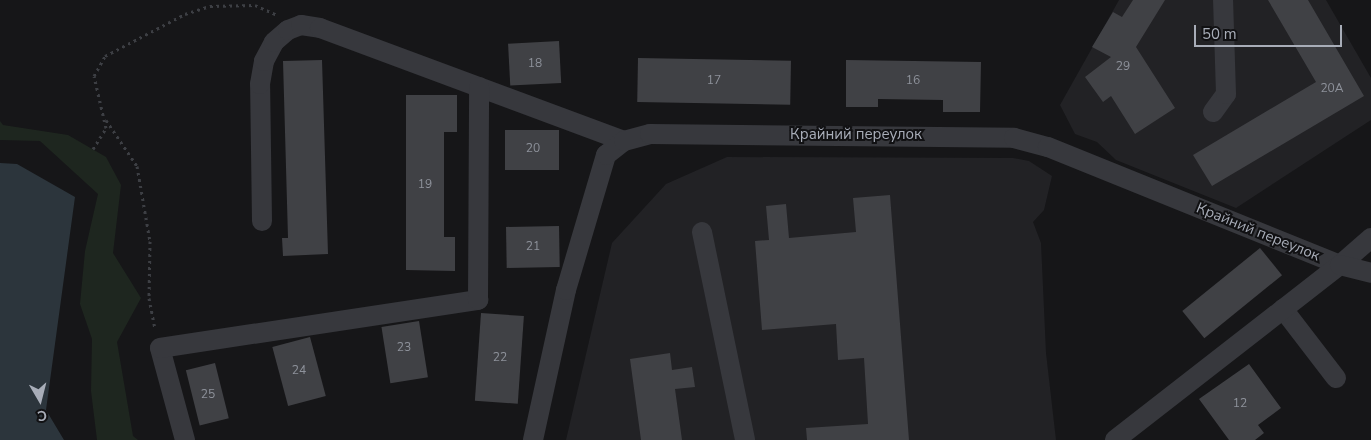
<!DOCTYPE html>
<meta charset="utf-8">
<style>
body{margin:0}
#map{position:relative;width:1371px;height:440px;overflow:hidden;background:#161618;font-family:"Nunito Sans",sans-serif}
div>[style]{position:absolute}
.built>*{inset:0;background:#222225}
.green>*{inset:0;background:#1e261f}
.water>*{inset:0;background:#2c353c}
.building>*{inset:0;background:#404145;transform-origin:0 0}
.path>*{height:3px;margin-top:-1.5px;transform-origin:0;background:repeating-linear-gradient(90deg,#3d3f44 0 2.5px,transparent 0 6.5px)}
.minor>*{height:20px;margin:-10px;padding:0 10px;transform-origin:10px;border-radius:10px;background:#37383d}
span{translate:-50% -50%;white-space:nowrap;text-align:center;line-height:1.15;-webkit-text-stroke:4px #111113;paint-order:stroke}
.number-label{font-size:12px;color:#8e929b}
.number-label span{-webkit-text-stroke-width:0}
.street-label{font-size:15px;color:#a8adb8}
.north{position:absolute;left:15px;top:375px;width:50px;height:50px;-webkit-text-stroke:4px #111113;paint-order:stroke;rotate:172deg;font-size:14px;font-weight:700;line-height:20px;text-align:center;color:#a8adb8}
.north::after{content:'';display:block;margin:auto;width:18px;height:22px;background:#a8adb8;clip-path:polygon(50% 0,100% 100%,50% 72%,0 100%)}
.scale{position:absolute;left:1194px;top:25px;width:148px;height:22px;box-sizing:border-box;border:2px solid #a8adb8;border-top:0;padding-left:6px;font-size:15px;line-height:18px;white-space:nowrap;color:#a8adb8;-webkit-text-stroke:4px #111113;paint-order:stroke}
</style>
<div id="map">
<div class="built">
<div style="clip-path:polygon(1119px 0,1326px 0,1371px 78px,1371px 120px,1236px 208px,1116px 160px,1097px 142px,1075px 134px,1060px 105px)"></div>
<div style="clip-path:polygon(727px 157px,1013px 158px,1029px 161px,1052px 176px,1044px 210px,1033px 222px,1041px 243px,1046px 353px,1056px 440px,566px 440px,612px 243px,666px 184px)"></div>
</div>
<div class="green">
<div style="clip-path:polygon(0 121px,3px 125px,68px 135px,106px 157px,121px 185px,113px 253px,141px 298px,117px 342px,133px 436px,138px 440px,97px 440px,91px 391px,92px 339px,80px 304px,85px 251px,98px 194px,40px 141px,0 140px)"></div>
</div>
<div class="water">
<div style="clip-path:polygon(0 163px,17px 164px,75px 197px,46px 410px,64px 440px,0 440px)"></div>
</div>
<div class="building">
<div style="clip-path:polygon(1133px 0,1165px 0,1136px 47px,1175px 108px,1135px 134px,1111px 96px,1103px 102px,1085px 77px,1111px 57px,1092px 47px,1113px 12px,1122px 17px)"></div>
<div style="clip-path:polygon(1268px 0,1308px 0,1364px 96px,1212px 186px,1193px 155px,1316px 82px)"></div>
<div style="left:559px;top:41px;width:42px;height:51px;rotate:87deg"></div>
<div style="left:638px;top:58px;width:153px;height:44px;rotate:1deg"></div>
<div style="clip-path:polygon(322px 60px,328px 254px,283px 256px,282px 238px,288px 238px,283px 61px)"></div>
<div style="clip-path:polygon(846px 60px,981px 62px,980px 112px,943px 112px,943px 100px,878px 99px,878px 107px,846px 107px)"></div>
<div style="clip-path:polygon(406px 95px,457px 95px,457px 132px,444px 132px,444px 237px,455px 237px,455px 271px,406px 270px)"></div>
<div style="left:505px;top:130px;width:54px;height:40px"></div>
<div style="clip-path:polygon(890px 195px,909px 440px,807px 440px,806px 428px,868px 424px,864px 358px,838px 360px,836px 324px,762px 330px,755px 241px,769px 240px,766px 206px,786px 204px,789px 238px,856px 232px,853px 198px)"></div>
<div style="left:559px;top:226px;width:41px;height:53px;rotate:89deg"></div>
<div style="left:1260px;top:248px;width:35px;height:100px;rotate:51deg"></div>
<div style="left:481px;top:313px;width:43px;height:88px;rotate:4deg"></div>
<div style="left:419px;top:321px;width:57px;height:38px;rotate:81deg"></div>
<div style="left:310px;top:337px;width:61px;height:39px;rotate:75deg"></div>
<div style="clip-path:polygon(670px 353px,672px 370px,692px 367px,695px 387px,675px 389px,682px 440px,641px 440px,630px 359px)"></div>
<div style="left:215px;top:363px;width:57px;height:30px;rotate:76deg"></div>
<div style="clip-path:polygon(1249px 364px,1281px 408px,1258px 425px,1264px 433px,1255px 440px,1229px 440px,1199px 399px)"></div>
</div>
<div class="path">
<div style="left:106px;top:120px;width:55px;rotate:56deg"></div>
<div style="left:137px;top:166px;width:76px;rotate:80.2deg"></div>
<div style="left:150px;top:241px;width:57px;rotate:91deg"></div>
<div style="left:149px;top:298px;width:32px;rotate:79deg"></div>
<div style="left:93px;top:149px;width:25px;rotate:-58deg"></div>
<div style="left:106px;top:128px;width:53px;rotate:-103deg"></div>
<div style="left:94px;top:76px;width:23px;rotate:-61deg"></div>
<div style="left:105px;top:56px;width:90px;rotate:-27.7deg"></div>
<div style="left:185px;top:14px;width:26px;rotate:-18deg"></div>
<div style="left:210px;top:6px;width:45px;rotate:-1.3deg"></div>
<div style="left:255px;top:5px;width:24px;rotate:24deg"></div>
</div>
<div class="minor">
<div style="left:1213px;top:112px;width:22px;rotate:-54deg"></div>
<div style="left:1226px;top:94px;width:94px;rotate:-91.8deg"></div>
<div style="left:262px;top:221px;width:137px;rotate:-90.8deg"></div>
<div style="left:260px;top:84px;width:23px;rotate:-80deg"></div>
<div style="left:264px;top:61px;width:21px;rotate:-62deg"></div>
<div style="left:274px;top:42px;width:18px;rotate:-41deg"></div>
<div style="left:288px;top:30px;width:14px;rotate:-21deg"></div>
<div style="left:301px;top:25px;width:19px;rotate:9deg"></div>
<div style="left:320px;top:28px;width:324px;rotate:20.4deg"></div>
<div style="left:702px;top:232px;width:212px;rotate:78.3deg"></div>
<div style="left:1283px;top:309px;width:87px;rotate:52.5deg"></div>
<div style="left:185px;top:440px;width:95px;rotate:-105.2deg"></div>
<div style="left:160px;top:348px;width:322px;rotate:-8.6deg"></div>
<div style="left:478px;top:300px;width:213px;rotate:-89.7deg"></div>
<div style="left:533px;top:440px;width:154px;rotate:-77.6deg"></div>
<div style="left:566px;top:290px;width:141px;rotate:-73.5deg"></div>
<div style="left:606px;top:155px;width:23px;rotate:-38deg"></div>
<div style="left:624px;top:141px;width:27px;rotate:-15deg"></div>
<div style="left:650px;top:134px;width:364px;rotate:0.6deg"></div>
<div style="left:1014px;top:138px;width:35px;rotate:15deg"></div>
<div style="left:1048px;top:147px;width:315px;rotate:22deg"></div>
<div style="left:1340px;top:265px;width:41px;rotate:-41.1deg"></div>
<div style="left:1115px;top:440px;width:285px;rotate:-37.9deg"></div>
<div style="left:1340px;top:265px;width:32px;rotate:14deg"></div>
</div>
<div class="number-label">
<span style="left:535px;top:64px">18</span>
<span style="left:1123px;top:67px">29</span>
<span style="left:714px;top:81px">17</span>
<span style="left:913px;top:81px">16</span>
<span style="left:1332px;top:89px">20А</span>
<span style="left:533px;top:149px">20</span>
<span style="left:425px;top:185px">19</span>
<span style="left:533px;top:247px">21</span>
<span style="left:404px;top:348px">23</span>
<span style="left:500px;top:358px">22</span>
<span style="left:299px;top:371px">24</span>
<span style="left:208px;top:395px">25</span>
<span style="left:1240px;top:404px">12</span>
</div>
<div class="street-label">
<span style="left:856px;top:135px">Крайний переулок</span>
<span style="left:1258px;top:232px;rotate:22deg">Крайний переулок</span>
</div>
<div class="north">С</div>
<div class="scale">50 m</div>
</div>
